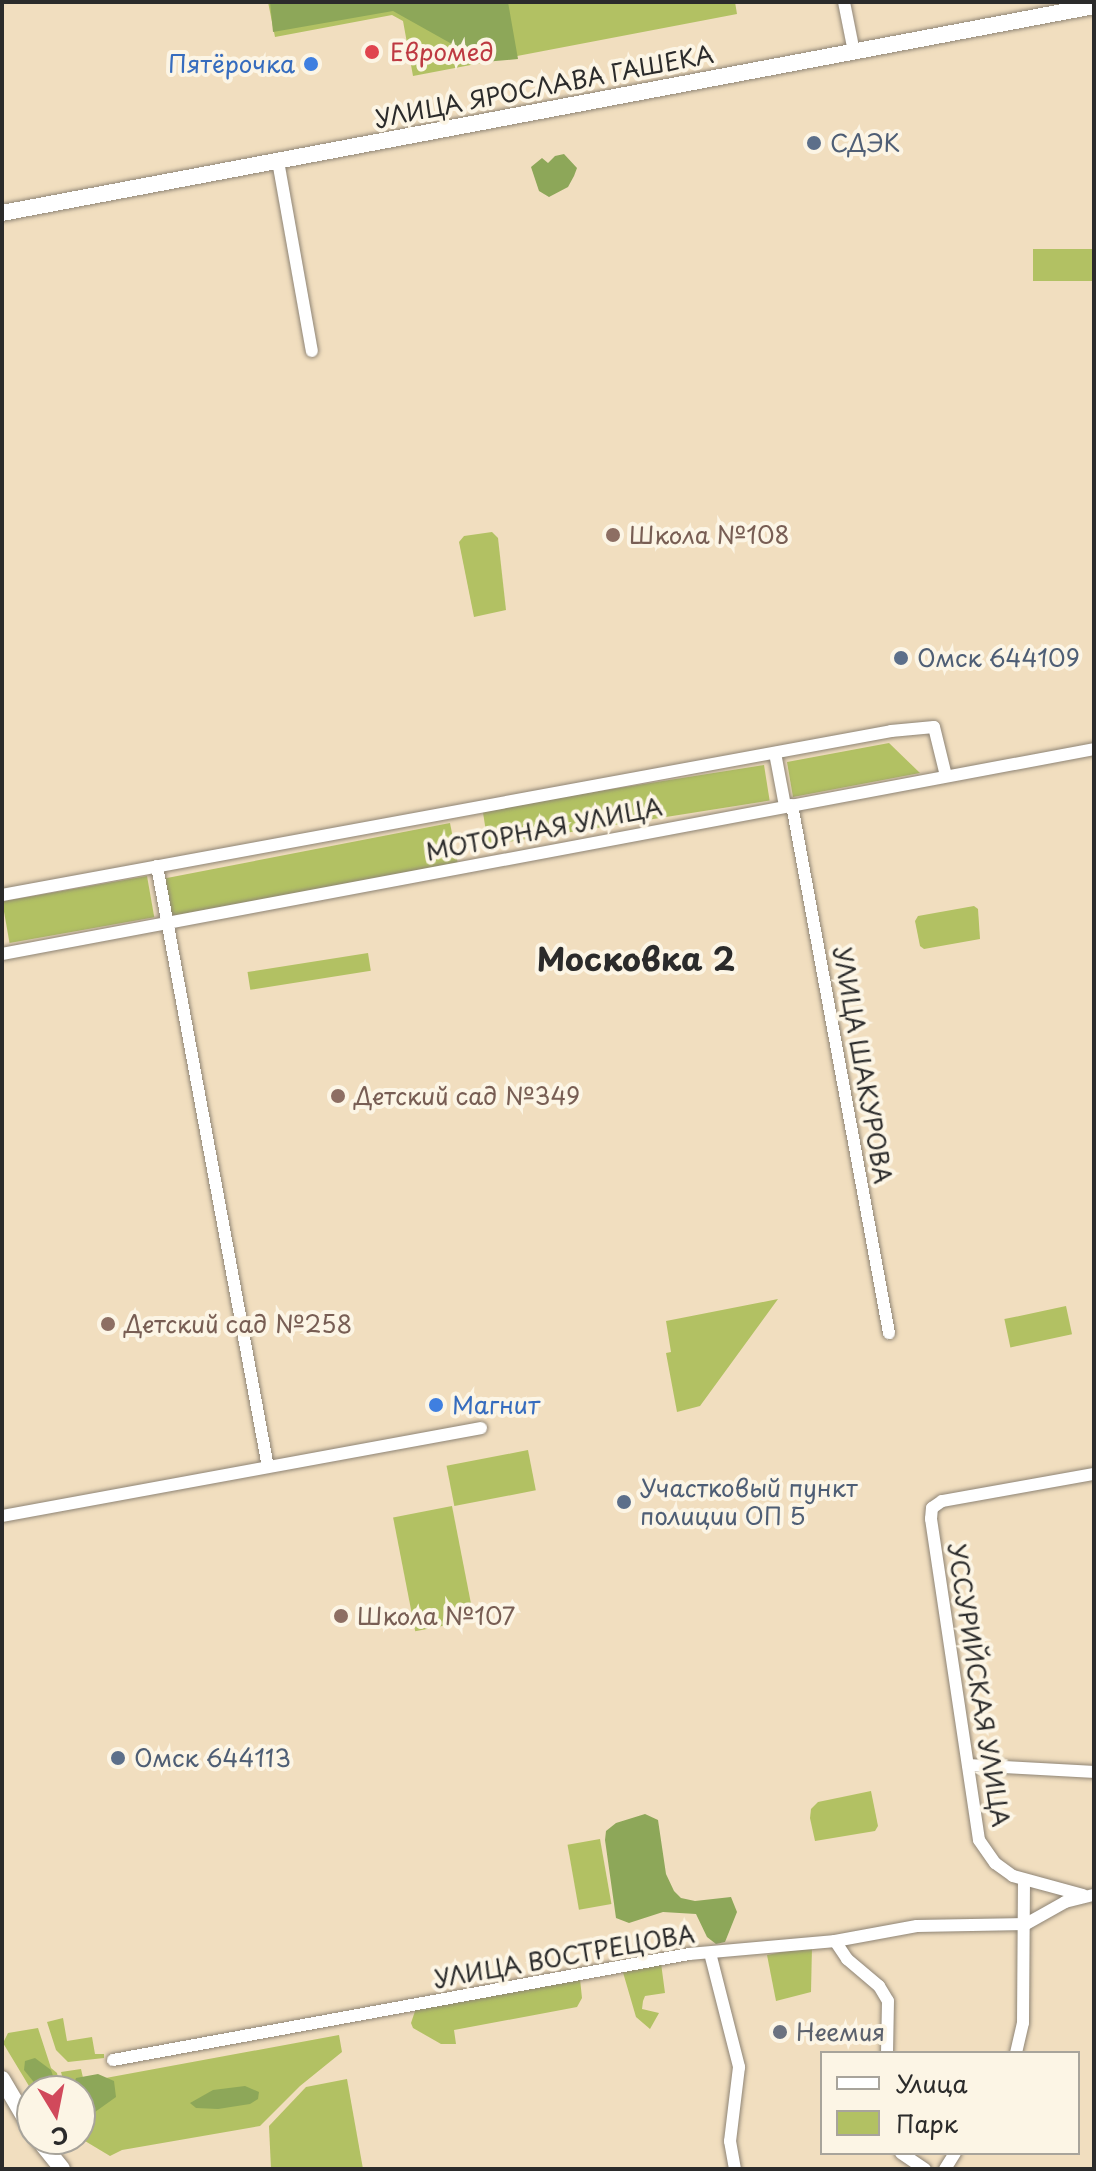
<!DOCTYPE html>
<meta charset="utf-8">
<style>
body{margin:0}
#map{position:relative;width:1096px;height:2171px;overflow:hidden;background:#f1debf;font-family:"Playpen Sans",sans-serif}
div>[style]{position:absolute}
.green>*{inset:0;background:#b2c163;transform-origin:0 0}
.forest>*{inset:0;background:#8da759}
.roads{filter:drop-shadow(0 0 2px #8e8475) drop-shadow(0 0 2px #8e8475)}
.street>*{height:12px;margin:-6px;padding:0 6px;transform-origin:6px;border-radius:6px;background:#fff}
.secondary>*{height:16px;margin:-8px;padding:0 8px;transform-origin:8px;border-radius:8px;background:#fff}
.dots>*{width:22px;height:22px;translate:-50% -50%;box-sizing:border-box;border:4px solid #fcf5e5;border-radius:50%}
span{translate:-50% -50%;white-space:nowrap;text-align:center;line-height:1.15;-webkit-text-stroke:8px #fcf5e5;paint-order:stroke}
.health-label{font-size:24px;color:#be3a42}
.left{translate:0 -50%;text-align:left}
.shop-label{font-size:24px;color:#366cbe}
.right{translate:-100% -50%;text-align:right}
.street-label{font-size:24px;color:#2b2b2b}
.service-label{font-size:24px;color:#4e5e75}
.education-label{font-size:24px;color:#785e54}
.worship-label{font-size:24px;color:#5b616d}
.district-label{font-size:32px;color:#2b2b2b;font-weight:700}
.frame{position:absolute;inset:0;border:4px solid #2b2b2b;pointer-events:none}
.legend{position:absolute;left:820px;top:2051px;width:260px;height:104px;box-sizing:border-box;background:#fcf5e5;border:2px solid #a8a49b;margin:0;padding:10px 14px;list-style:none;font-size:24px;color:#2b2b2b}
.legend li{display:flex;align-items:center;gap:16px;height:40px}
.legend b{width:40px;border:2px solid #a8a49b}
.north{position:absolute;left:16px;top:2075px;width:80px;height:80px;box-sizing:border-box;background:#fcf5e5;border:2px solid #a8a49b;border-radius:50%;rotate:170deg;font-size:22px;font-weight:700;line-height:32px;text-align:center;color:#2b2b2b}
.north::after{content:'';display:block;margin:auto;width:28px;height:36px;background:#d1495b;clip-path:polygon(50% 0,100% 100%,50% 72%,0 100%)}
</style>
<div id="map">
<div class="green">
<div style="clip-path:polygon(268px 2px,735px 2px,737px 14px,413px 76px,403px 21px,392px 15px,275px 37px)"></div>
<div style="left:1094px;top:249px;width:32px;height:61px;rotate:90deg"></div>
<div style="clip-path:polygon(492px 532px,498px 538px,506px 610px,474px 617px,459px 542px,464px 536px)"></div>
<div style="clip-path:polygon(889px 743px,920px 773px,793px 797px,787px 762px)"></div>
<div style="left:764px;top:765px;width:36px;height:285px;rotate:81deg"></div>
<div style="left:450px;top:823px;width:43px;height:291px;rotate:79deg"></div>
<div style="left:147px;top:876px;width:42px;height:147px;rotate:80deg"></div>
<div style="clip-path:polygon(974px 906px,978px 909px,980px 939px,924px 949px,920px 946px,915px 921px,918px 916px)"></div>
<div style="left:368px;top:953px;width:18px;height:122px;rotate:81deg"></div>
<div style="clip-path:polygon(778px 1299px,700px 1406px,677px 1412px,666px 1353px,671px 1352px,666px 1321px)"></div>
<div style="left:1066px;top:1306px;width:29px;height:63px;rotate:78deg"></div>
<div style="left:528px;top:1450px;width:41px;height:83px;rotate:79deg"></div>
<div style="left:452px;top:1506px;width:116px;height:60px;rotate:79deg"></div>
<div style="clip-path:polygon(871px 1791px,878px 1826px,875px 1831px,815px 1841px,810px 1818px,811px 1809px,818px 1802px)"></div>
<div style="left:600px;top:1839px;width:66px;height:33px;rotate:80deg"></div>
<div style="clip-path:polygon(812px 1946px,811px 1992px,776px 2001px,767px 1955px)"></div>
<div style="clip-path:polygon(661px 1963px,665px 1993px,645px 1996px,643px 2001px,642px 2009px,659px 2013px,650px 2029px,636px 2017px,622px 1969px)"></div>
<div style="clip-path:polygon(580px 1979px,582px 1998px,577px 2007px,454px 2030px,456px 2044px,441px 2044px,413px 2028px,411px 2023px,416px 2008px)"></div>
<div style="clip-path:polygon(63px 2018px,67px 2041px,92px 2037px,95px 2054px,104px 2054px,104px 2058px,68px 2062px,56px 2050px,47px 2022px)"></div>
<div style="clip-path:polygon(38px 2028px,51px 2068px,57px 2073px,61px 2091px,32px 2091px,3px 2043px,8px 2033px)"></div>
<div style="clip-path:polygon(339px 2035px,342px 2052px,300px 2086px,260px 2126px,122px 2150px,110px 2156px,85px 2141px,80px 2128px,80px 2091px,66px 2091px,61px 2072px,81px 2069px,84px 2082px)"></div>
<div style="clip-path:polygon(347px 2079px,363px 2169px,271px 2169px,269px 2126px,306px 2087px)"></div>
</div>
<div class="forest">
<div style="clip-path:polygon(270px 2px,508px 2px,518px 59px,484px 62px,393px 11px,273px 32px)"></div>
<div style="clip-path:polygon(564px 154px,577px 168px,574px 176px,568px 187px,549px 197px,539px 191px,531px 167px,542px 158px,548px 163px,555px 156px)"></div>
<div style="clip-path:polygon(645px 1814px,658px 1820px,666px 1874px,674px 1891px,681px 1898px,695px 1901px,731px 1897px,737px 1912px,725px 1942px,716px 1944px,707px 1937px,696px 1914px,663px 1912px,629px 1923px,616px 1918px,605px 1840px,606px 1831px,616px 1823px)"></div>
<div style="clip-path:polygon(35px 2058px,51px 2070px,58px 2091px,41px 2091px,24px 2070px,25px 2061px)"></div>
<div style="clip-path:polygon(98px 2074px,114px 2081px,116px 2097px,95px 2112px,84px 2111px,80px 2107px,80px 2091px,73px 2091px,73px 2087px,76px 2078px)"></div>
<div style="clip-path:polygon(245px 2086px,259px 2092px,258px 2099px,250px 2104px,218px 2109px,196px 2108px,190px 2103px,213px 2090px)"></div>
</div>
<div class="roads">
<div class="street">
<div style="left:844px;top:2px;width:51px;rotate:78.7deg"></div>
<div style="left:278px;top:161px;width:193px;rotate:79.9deg"></div>
<div style="left:775px;top:753px;width:54px;rotate:79.3deg"></div>
<div style="left:792px;top:805px;width:537px;rotate:79.59deg"></div>
<div style="left:157px;top:866px;width:611px;rotate:79.54deg"></div>
<div style="left:2px;top:895px;width:904px;rotate:-10.45deg"></div>
<div style="left:891px;top:731px;width:43px;rotate:-5.3deg"></div>
<div style="left:934px;top:727px;width:50px;rotate:76.2deg"></div>
<div style="left:2px;top:954px;width:1111px;rotate:-10.63deg"></div>
<div style="left:2px;top:1516px;width:487px;rotate:-10.4deg"></div>
<div style="left:969px;top:1765px;width:125px;rotate:3.2deg"></div>
<div style="left:1083px;top:1895px;width:73px;rotate:-164.8deg"></div>
<div style="left:1013px;top:1876px;width:22px;rotate:-144deg"></div>
<div style="left:995px;top:1863px;width:28px;rotate:-125deg"></div>
<div style="left:979px;top:1840px;width:325px;rotate:-98.5deg"></div>
<div style="left:931px;top:1519px;width:11px;rotate:-85deg"></div>
<div style="left:932px;top:1508px;width:12px;rotate:-35deg"></div>
<div style="left:942px;top:1501px;width:154px;rotate:-10.1deg"></div>
<div style="left:835px;top:1941px;width:22px;rotate:56deg"></div>
<div style="left:847px;top:1959px;width:42px;rotate:40.2deg"></div>
<div style="left:879px;top:1986px;width:17px;rotate:59deg"></div>
<div style="left:888px;top:2001px;width:52px;rotate:91.1deg"></div>
<div style="left:710px;top:1953px;width:118px;rotate:75.7deg"></div>
<div style="left:739px;top:2067px;width:75px;rotate:96.9deg"></div>
<div style="left:730px;top:2141px;width:28px;rotate:80deg"></div>
<div style="left:1016px;top:2053px;width:31px;rotate:-77deg"></div>
<div style="left:1023px;top:2023px;width:143px;rotate:-89.6deg"></div>
<div style="left:113px;top:2060px;width:586px;rotate:-10.43deg"></div>
<div style="left:689px;top:1954px;width:147px;rotate:-5.1deg"></div>
<div style="left:835px;top:1941px;width:83px;rotate:-10.4deg"></div>
<div style="left:917px;top:1926px;width:109px;rotate:-1.1deg"></div>
<div style="left:1026px;top:1924px;width:45px;rotate:-29.4deg"></div>
<div style="left:1065px;top:1902px;width:30px;rotate:-14deg"></div>
<div style="left:901px;top:2153px;width:29px;rotate:34deg"></div>
<div style="left:945px;top:2169px;width:19px;rotate:-58deg"></div>
</div>
<div class="secondary">
<div style="left:2px;top:213px;width:1111px;rotate:-10.73deg"></div>
<div style="left:2px;top:2079px;width:59px;rotate:59.5deg"></div>
<div style="left:38px;top:2139px;width:38px;rotate:51deg"></div>
</div>
</div>
<div class="dots">
<div style="left:372px;top:52px;background:#e0444e"></div>
<div style="left:311px;top:64px;background:#3f7fe0"></div>
<div style="left:814px;top:143px;background:#5c6f8a"></div>
<div style="left:613px;top:535px;background:#8d6e63"></div>
<div style="left:901px;top:658px;background:#5c6f8a"></div>
<div style="left:338px;top:1096px;background:#8d6e63"></div>
<div style="left:108px;top:1324px;background:#8d6e63"></div>
<div style="left:436px;top:1405px;background:#3f7fe0"></div>
<div style="left:624px;top:1502px;background:#5c6f8a"></div>
<div style="left:341px;top:1616px;background:#8d6e63"></div>
<div style="left:118px;top:1758px;background:#5c6f8a"></div>
<div style="left:780px;top:2032px;background:#6b7280"></div>
</div>
<div class="health-label">
<span class="left" style="left:390px;top:52px">Евромед</span>
</div>
<div class="shop-label">
<span class="right" style="left:295px;top:64px">Пятёрочка</span>
<span class="left" style="left:452px;top:1405px">Магнит</span>
</div>
<div class="street-label">
<span style="left:544px;top:86px;rotate:-11deg">УЛИЦА ЯРОСЛАВА ГАШЕКА</span>
<span style="left:544px;top:829px;rotate:-11deg">МОТОРНАЯ УЛИЦА</span>
<span style="left:863px;top:1065px;rotate:80deg">УЛИЦА ШАКУРОВА</span>
<span style="left:979px;top:1685px;rotate:81deg">УССУРИЙСКАЯ УЛИЦА</span>
<span style="left:564px;top:1956px;rotate:-10deg">УЛИЦА ВОСТРЕЦОВА</span>
</div>
<div class="service-label">
<span class="left" style="left:830px;top:143px">СДЭК</span>
<span class="left" style="left:917px;top:658px">Омск 644109</span>
<span class="left" style="left:640px;top:1502px">Участковый пункт<br>полиции ОП 5</span>
<span class="left" style="left:134px;top:1758px">Омск 644113</span>
</div>
<div class="education-label">
<span class="left" style="left:629px;top:535px">Школа №108</span>
<span class="left" style="left:354px;top:1096px">Детский сад №349</span>
<span class="left" style="left:124px;top:1324px">Детский сад №258</span>
<span class="left" style="left:357px;top:1616px">Школа №107</span>
</div>
<div class="worship-label">
<span class="left" style="left:796px;top:2032px">Неемия</span>
</div>
<div class="district-label">
<span style="left:636px;top:958px">Московка 2</span>
</div>
<div class="frame"></div>
<ul class="legend">
<li><b style="height:10px;background:#fff"></b>Улица</li>
<li><b style="height:22px;background:#b2c163"></b>Парк</li>
</ul>
<div class="north">С</div>
</div>
